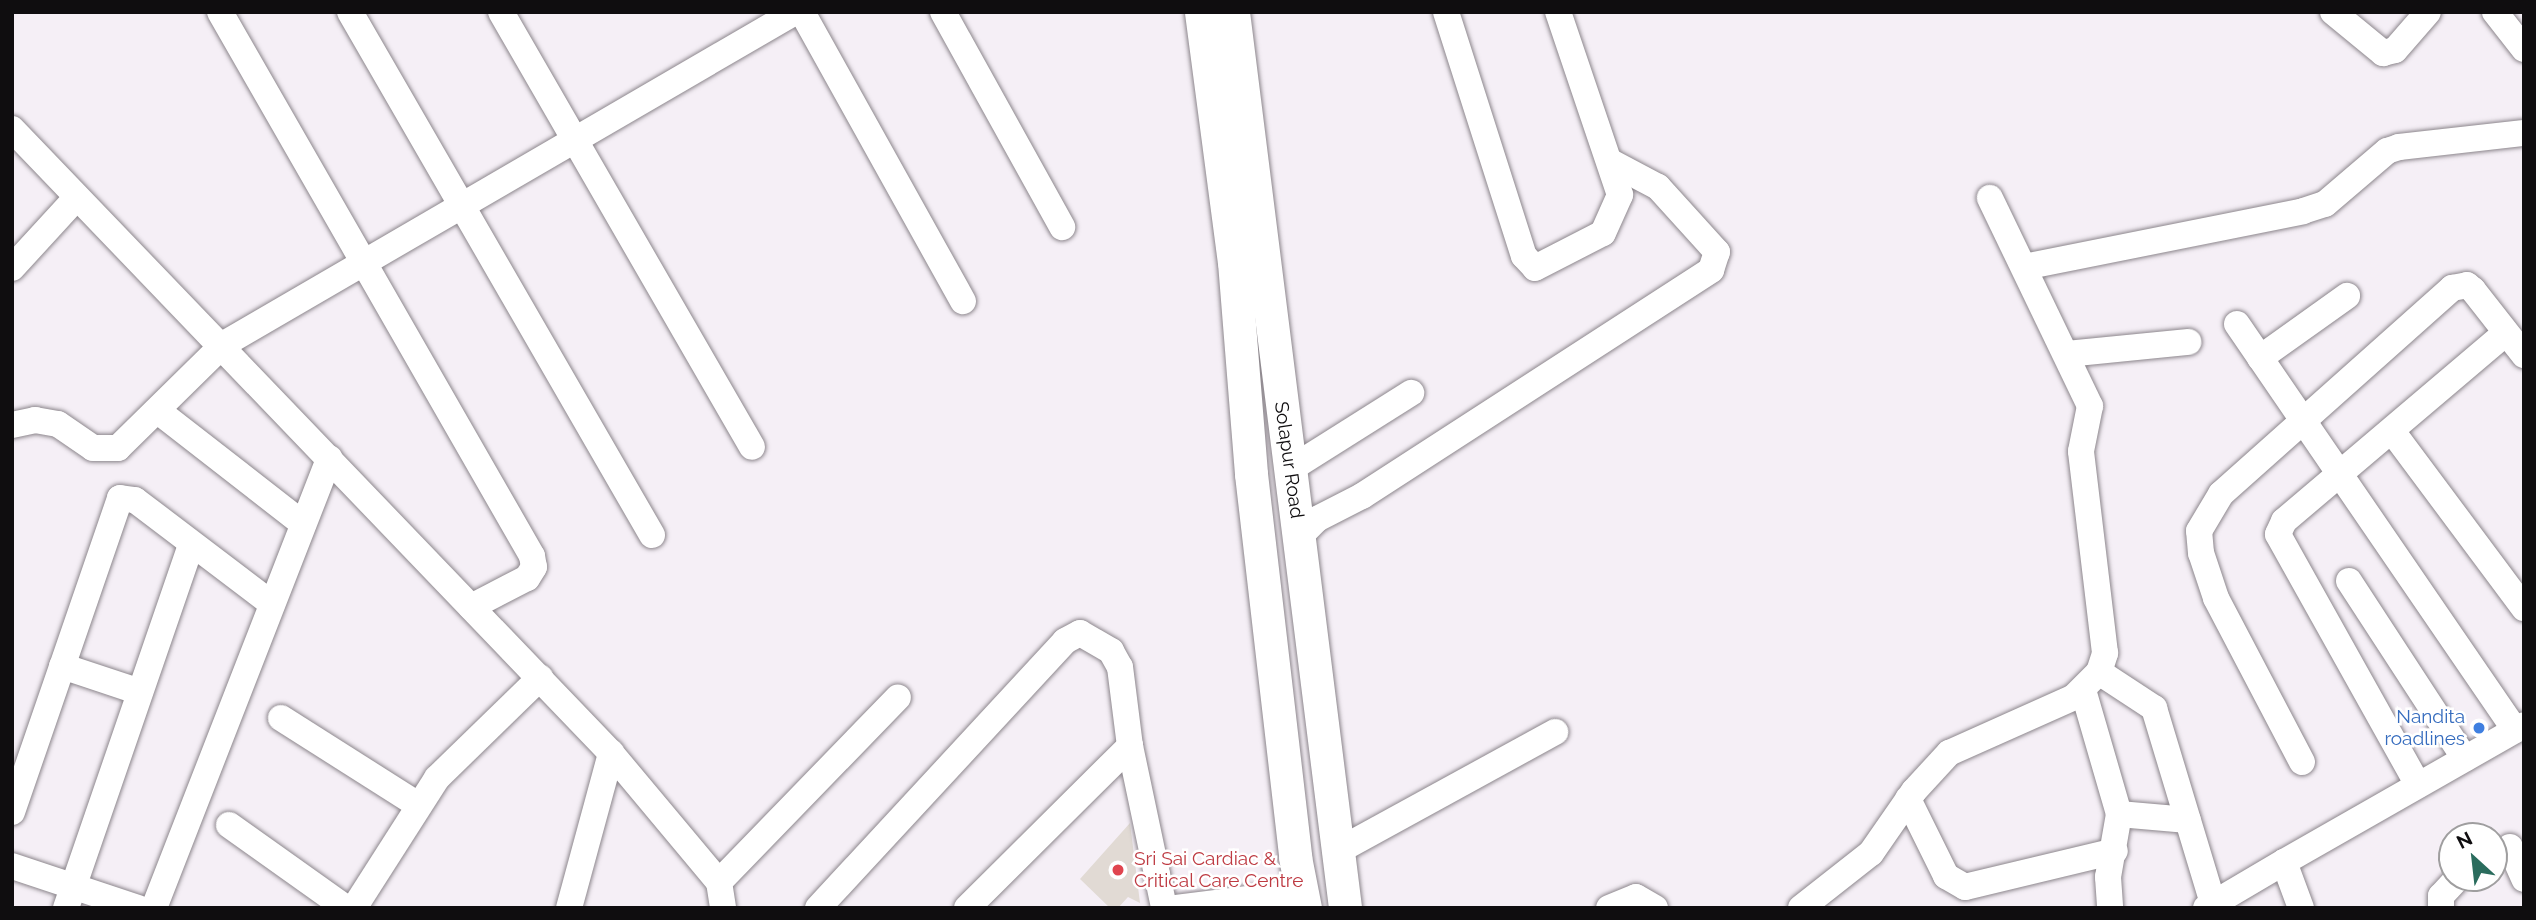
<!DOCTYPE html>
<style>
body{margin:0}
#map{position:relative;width:2536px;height:920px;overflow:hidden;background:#f5eff6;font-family:Raleway,sans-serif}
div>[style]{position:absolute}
.building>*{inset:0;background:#e1dad4}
.roads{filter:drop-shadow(0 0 2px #8c868c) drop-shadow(0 0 2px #8c868c)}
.minor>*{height:26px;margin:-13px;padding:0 13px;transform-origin:13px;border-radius:13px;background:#fff}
.major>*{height:33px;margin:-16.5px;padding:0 16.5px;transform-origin:16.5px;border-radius:16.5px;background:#fff}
.dots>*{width:19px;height:19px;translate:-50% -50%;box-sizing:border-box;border:4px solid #fff;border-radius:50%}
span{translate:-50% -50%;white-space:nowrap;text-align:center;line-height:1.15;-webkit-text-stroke:5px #fff;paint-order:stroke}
.street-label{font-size:19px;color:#0f0d0f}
.shop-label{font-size:19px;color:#366cbe}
.right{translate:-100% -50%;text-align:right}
.health-label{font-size:19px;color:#be3a42}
.left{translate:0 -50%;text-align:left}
.frame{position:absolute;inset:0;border:14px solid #0f0d0f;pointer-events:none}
.north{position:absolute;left:2438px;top:822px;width:70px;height:70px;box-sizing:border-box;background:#fff;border:2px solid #9f9e9f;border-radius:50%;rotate:333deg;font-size:19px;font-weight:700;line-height:28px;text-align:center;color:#0f0d0f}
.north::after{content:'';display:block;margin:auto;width:24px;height:32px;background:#2a6c5d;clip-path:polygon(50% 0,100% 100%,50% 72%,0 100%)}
</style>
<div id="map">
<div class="building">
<div style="clip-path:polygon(1130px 823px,1140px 903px,1128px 897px,1118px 908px,1110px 908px,1080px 879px)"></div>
</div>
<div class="roads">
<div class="minor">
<div style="left:220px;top:12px;width:627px;rotate:60.16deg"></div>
<div style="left:532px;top:556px;width:11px;rotate:80deg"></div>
<div style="left:534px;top:567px;width:13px;rotate:122deg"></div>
<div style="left:527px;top:578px;width:63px;rotate:152.6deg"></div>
<div style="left:350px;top:12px;width:604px;rotate:60deg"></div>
<div style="left:501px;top:12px;width:502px;rotate:60.01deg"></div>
<div style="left:802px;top:12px;width:331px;rotate:60.9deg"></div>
<div style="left:943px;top:12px;width:246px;rotate:61deg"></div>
<div style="left:1446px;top:12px;width:256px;rotate:72.3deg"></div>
<div style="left:1524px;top:256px;width:16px;rotate:47deg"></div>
<div style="left:1535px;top:268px;width:76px;rotate:-27.2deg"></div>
<div style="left:1603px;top:233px;width:42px;rotate:-65.9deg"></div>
<div style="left:1620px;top:195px;width:193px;rotate:-108.7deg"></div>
<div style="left:2333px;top:12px;width:65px;rotate:39.4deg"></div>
<div style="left:2383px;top:53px;width:12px;rotate:-14deg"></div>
<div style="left:2395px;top:50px;width:50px;rotate:-49deg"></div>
<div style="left:2495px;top:12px;width:47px;rotate:51.9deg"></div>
<div style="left:12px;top:129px;width:865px;rotate:46.17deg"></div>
<div style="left:611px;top:753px;width:168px;rotate:50.1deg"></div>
<div style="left:719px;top:882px;width:26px;rotate:81deg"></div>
<div style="left:2024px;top:267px;width:285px;rotate:-11.3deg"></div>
<div style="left:2303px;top:211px;width:23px;rotate:-18deg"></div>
<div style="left:2325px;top:204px;width:82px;rotate:-40.5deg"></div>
<div style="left:2387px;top:151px;width:13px;rotate:-18deg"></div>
<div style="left:2399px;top:147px;width:126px;rotate:-6.4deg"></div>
<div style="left:12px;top:268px;width:96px;rotate:-47.5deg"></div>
<div style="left:2237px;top:324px;width:492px;rotate:55.6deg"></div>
<div style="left:2067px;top:354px;width:122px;rotate:-5.7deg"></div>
<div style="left:2260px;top:358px;width:107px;rotate:-35.5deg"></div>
<div style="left:158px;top:411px;width:184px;rotate:37.9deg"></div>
<div style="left:12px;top:425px;width:24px;rotate:-12deg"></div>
<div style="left:35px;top:420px;width:23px;rotate:10deg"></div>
<div style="left:58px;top:424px;width:42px;rotate:34.4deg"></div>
<div style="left:93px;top:448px;width:25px"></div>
<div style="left:118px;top:448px;width:148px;rotate:-44.5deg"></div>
<div style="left:224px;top:344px;width:661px;rotate:-30.18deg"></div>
<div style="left:2392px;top:431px;width:221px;rotate:53.3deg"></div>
<div style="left:1292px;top:468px;width:141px;rotate:-32.2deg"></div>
<div style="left:1299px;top:537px;width:25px;rotate:-45deg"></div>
<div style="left:1317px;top:519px;width:51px;rotate:-27.1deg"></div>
<div style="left:1362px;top:496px;width:416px;rotate:-32.9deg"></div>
<div style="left:1711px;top:270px;width:19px;rotate:-72deg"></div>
<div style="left:1717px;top:252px;width:88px;rotate:-132.2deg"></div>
<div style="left:1658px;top:187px;width:55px;rotate:-152deg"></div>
<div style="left:2349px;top:581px;width:212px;rotate:56.9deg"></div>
<div style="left:62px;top:666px;width:82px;rotate:18.4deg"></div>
<div style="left:2099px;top:672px;width:66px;rotate:33.2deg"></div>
<div style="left:2154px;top:708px;width:204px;rotate:73.2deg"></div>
<div style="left:2083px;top:690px;width:129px;rotate:73.8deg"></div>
<div style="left:2119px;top:814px;width:64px;rotate:99.9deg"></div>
<div style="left:2108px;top:877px;width:31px;rotate:86deg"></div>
<div style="left:281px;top:718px;width:162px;rotate:32.4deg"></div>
<div style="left:2302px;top:762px;width:185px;rotate:-117.7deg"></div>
<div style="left:2216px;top:598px;width:47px;rotate:-108.4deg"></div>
<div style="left:2201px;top:553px;width:22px;rotate:-95deg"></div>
<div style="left:2199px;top:531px;width:43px;rotate:-59.3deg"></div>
<div style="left:2221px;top:494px;width:310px;rotate:-41.7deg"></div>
<div style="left:2452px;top:288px;width:15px;rotate:-11deg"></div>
<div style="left:2467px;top:285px;width:8px;rotate:40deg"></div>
<div style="left:2473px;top:290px;width:83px;rotate:51.9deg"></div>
<div style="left:2418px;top:785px;width:287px;rotate:-119.2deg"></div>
<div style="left:2278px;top:534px;width:14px;rotate:-65deg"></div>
<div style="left:2284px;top:521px;width:291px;rotate:-40.3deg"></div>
<div style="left:1908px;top:799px;width:86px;rotate:63.7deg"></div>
<div style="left:1946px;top:876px;width:22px;rotate:30deg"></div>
<div style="left:1965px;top:887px;width:154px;rotate:-13.5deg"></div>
<div style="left:12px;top:812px;width:332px;rotate:-71deg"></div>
<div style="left:120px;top:498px;width:15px;rotate:8deg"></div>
<div style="left:135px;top:500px;width:172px;rotate:37.2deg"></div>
<div style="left:2119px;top:814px;width:69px;rotate:5deg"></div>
<div style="left:229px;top:825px;width:143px;rotate:35.4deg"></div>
<div style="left:2510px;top:847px;width:35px;rotate:66deg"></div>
<div style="left:1336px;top:852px;width:250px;rotate:-28.7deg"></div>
<div style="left:12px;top:866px;width:133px;rotate:18.4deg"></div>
<div style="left:719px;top:882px;width:257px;rotate:-45.9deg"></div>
<div style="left:66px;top:908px;width:384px;rotate:-71deg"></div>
<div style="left:154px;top:908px;width:483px;rotate:-68.7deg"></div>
<div style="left:354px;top:908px;width:154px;rotate:-57.4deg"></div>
<div style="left:437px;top:778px;width:144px;rotate:-44.2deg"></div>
<div style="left:569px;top:908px;width:161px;rotate:-74.8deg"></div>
<div style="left:818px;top:908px;width:364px;rotate:-47.2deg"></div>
<div style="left:1065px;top:641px;width:17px;rotate:-28deg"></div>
<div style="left:1080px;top:633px;width:36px;rotate:30deg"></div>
<div style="left:1111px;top:651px;width:18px;rotate:61deg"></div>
<div style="left:1120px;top:667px;width:80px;rotate:82.8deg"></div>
<div style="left:1130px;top:746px;width:166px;rotate:78.1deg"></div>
<div style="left:967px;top:908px;width:230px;rotate:-44.8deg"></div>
<div style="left:1175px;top:908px;width:129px;rotate:-7.1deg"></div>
<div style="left:1609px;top:908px;width:29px;rotate:-22deg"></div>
<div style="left:1636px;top:897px;width:22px;rotate:30deg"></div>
<div style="left:1801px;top:908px;width:89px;rotate:-38.2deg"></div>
<div style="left:1871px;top:853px;width:75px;rotate:-55.3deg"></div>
<div style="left:1914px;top:791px;width:52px;rotate:-47.4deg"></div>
<div style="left:1949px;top:753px;width:137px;rotate:-24.1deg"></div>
<div style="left:2074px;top:697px;width:35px;rotate:-45deg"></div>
<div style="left:2099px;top:672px;width:20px;rotate:-72deg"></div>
<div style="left:2105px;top:653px;width:203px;rotate:-96.8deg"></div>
<div style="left:2081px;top:451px;width:46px;rotate:-78.7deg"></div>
<div style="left:2090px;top:406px;width:231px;rotate:-115.7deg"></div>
<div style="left:2206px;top:908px;width:91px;rotate:-30.5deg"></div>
<div style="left:2301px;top:908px;width:49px;rotate:-110.3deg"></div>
<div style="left:2284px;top:862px;width:276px;rotate:-29.7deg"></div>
<div style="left:2441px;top:908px;width:12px;rotate:-90deg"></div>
<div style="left:2441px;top:896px;width:25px;rotate:-47deg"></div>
</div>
<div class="major">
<div style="left:1201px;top:12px;width:252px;rotate:82.5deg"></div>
<div style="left:1234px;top:262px;width:213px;rotate:85.4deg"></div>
<div style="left:1251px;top:474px;width:386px;rotate:83.4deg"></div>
<div style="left:1295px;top:857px;width:52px;rotate:78.9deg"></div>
<div style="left:1233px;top:12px;width:903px;rotate:82.87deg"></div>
</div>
</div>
<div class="dots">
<div style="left:2479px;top:728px;background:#3f7fe0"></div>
<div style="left:1118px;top:870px;background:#e0444e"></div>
</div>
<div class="street-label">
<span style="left:1289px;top:460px;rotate:82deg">Solapur Road</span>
</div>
<div class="shop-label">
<span class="right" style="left:2465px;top:728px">Nandita<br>roadlines</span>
</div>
<div class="health-label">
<span class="left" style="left:1134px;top:870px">Sri Sai Cardiac &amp;<br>Critical Care Centre</span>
</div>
<div class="frame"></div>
<div class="north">N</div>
</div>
